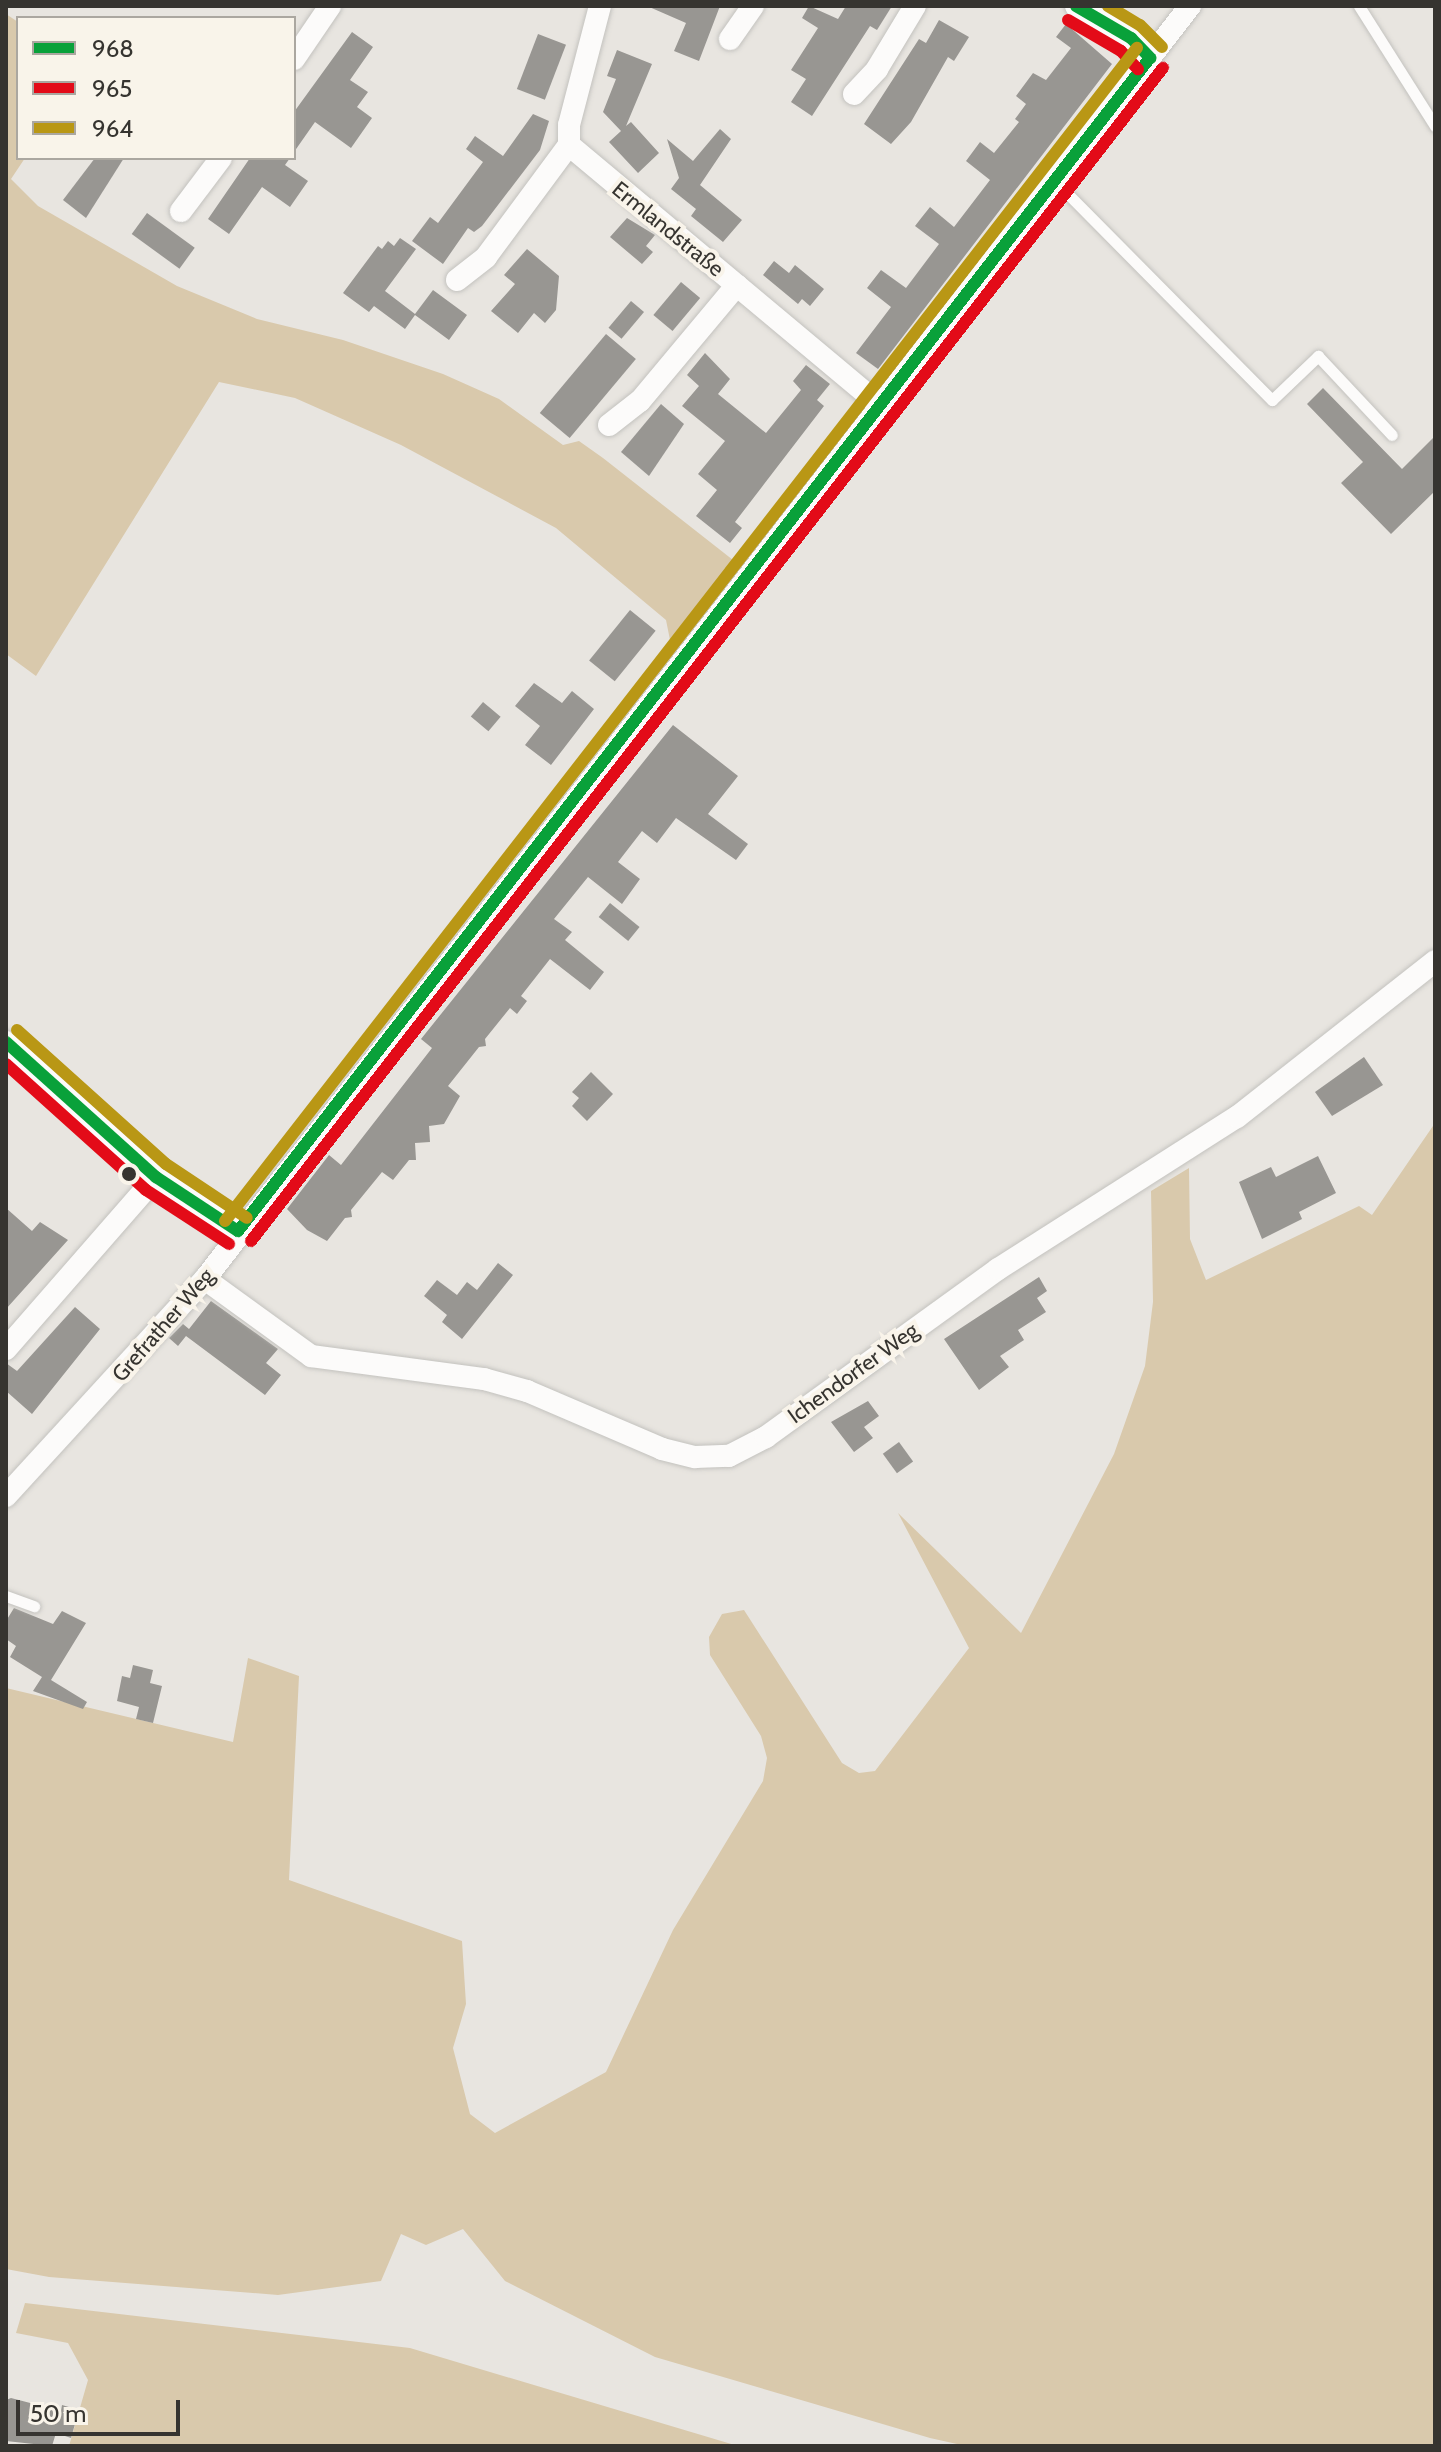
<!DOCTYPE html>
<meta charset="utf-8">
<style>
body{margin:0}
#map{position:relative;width:1441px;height:2452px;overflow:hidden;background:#e8e5e0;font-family:Cabin,sans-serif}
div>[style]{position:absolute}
.green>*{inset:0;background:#d9c9ac}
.building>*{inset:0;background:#989692;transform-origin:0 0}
.roads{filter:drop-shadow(0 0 2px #c3c2be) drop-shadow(0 0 2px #c3c2be)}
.service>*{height:11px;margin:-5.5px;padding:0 5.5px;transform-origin:5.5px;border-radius:5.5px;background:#fcfbfa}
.minor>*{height:22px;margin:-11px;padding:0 11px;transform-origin:11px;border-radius:11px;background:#fcfbfa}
.bus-1>*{height:12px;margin:-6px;padding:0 6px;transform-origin:6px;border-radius:6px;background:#09a13a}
.bus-2>*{height:12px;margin:-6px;padding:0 6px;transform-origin:6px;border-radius:6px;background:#e30b18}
.bus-3>*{height:12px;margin:-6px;padding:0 6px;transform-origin:6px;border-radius:6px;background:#b99715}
.dots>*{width:22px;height:22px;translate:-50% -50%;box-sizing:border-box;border:4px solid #f9f4ea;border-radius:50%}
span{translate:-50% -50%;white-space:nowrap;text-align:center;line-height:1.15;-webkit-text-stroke:8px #f9f4ea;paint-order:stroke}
.street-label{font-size:22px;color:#363430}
.frame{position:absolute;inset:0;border:8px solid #363430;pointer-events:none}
.legend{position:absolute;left:16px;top:16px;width:280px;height:144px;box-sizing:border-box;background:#f9f4ea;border:2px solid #aba7a0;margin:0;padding:10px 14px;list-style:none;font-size:24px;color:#363430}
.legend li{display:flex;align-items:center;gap:16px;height:40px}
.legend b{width:40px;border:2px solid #aba7a0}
.scale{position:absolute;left:16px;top:2400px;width:164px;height:36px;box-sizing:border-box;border:4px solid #363430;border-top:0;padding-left:10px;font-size:24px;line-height:28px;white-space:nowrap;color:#363430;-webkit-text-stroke:6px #f9f4ea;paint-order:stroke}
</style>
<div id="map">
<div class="green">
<div style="clip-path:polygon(6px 14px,18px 22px,18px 158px,25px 158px,11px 179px,38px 206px,177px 286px,257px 319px,343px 340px,443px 374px,499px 399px,563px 445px,579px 441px,603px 458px,733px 560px,670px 640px,666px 620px,556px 528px,401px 445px,295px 398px,219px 382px,36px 676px,6px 654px)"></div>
<div style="clip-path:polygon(1435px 1123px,1435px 2446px,966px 2446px,930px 2438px,655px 2357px,505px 2281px,463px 2229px,426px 2245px,401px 2234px,381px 2281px,278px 2295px,49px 2277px,6px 2269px,6px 1688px,233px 1742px,248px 1658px,299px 1676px,289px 1880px,462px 1941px,466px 2004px,453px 2048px,470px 2114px,495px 2133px,606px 2072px,673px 1930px,763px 1781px,767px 1758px,761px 1736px,710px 1655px,709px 1637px,722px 1614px,744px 1610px,842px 1763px,859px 1773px,875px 1771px,969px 1648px,898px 1513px,1021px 1633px,1114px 1454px,1145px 1366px,1153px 1302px,1151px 1191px,1189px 1168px,1190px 1239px,1206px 1280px,1359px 1206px,1372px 1215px)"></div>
<div style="clip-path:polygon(25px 2303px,410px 2348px,738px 2446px,69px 2446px,88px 2380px,68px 2343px,16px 2333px)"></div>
</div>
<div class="building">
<div style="clip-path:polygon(647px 6px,720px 6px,699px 61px,674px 51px,686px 23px)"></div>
<div style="clip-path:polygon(809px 6px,838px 19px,846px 6px,892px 6px,877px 30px,870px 26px,812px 116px,791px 102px,806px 79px,791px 70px,818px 28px,802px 18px)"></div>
<div style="clip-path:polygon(939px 20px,969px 37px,954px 61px,948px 57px,911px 122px,891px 144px,864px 124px,919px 39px,926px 43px)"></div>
<div style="clip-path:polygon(1066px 24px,1112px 64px,878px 369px,856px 353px,891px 307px,867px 288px,881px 270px,906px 288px,939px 244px,915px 226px,922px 217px,930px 207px,954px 227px,990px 180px,966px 161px,980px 142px,994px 153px,1019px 122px,1015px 119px,1026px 104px,1016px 96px,1033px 73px,1046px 80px,1071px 48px,1056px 37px)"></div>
<div style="clip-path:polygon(352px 32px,373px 47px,350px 80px,368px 92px,357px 107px,372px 118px,351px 148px,315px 122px,294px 152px,294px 112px)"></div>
<div style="left:538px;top:34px;width:30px;height:59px;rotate:21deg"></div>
<div style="clip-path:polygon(617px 50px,652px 64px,626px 126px,631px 122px,659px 153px,638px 173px,609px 142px,621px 131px,603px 112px,616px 79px,607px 76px)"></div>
<div style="clip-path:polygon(533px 114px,549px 121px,540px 150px,482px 226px,474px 232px,468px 228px,443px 264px,412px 241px,430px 217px,438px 223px,483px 162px,466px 149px,475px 136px,503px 156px)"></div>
<div style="clip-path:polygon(720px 129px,731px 139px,700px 185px,742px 220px,723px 242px,691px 216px,696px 209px,671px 189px,679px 178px,667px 139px,693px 161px)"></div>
<div style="clip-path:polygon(95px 158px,124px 158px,86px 218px,63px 200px)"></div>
<div style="clip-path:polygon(250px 158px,290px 158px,285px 165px,308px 181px,290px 207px,262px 187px,229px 234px,208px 219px)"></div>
<div style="left:147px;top:213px;width:59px;height:26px;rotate:36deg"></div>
<div style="clip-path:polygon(627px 218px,655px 235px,646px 246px,653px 252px,642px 264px,610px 237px)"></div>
<div style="clip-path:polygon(400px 238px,416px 249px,385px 291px,415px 314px,433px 290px,467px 315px,449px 340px,415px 315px,405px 329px,374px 306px,369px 312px,343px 293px,378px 246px,382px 249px,388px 241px,394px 246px)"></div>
<div style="clip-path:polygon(527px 249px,559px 276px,556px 310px,545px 323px,534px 313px,518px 333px,491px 311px,515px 284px,504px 275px)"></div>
<div style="clip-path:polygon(774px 261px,789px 273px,795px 265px,824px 289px,810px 306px,802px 299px,798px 304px,763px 275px)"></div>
<div style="left:681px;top:282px;width:25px;height:43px;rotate:40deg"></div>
<div style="left:631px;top:301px;width:17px;height:35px;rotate:40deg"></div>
<div style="left:606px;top:334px;width:39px;height:103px;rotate:40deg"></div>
<div style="clip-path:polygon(705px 353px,730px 379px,718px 394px,766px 433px,801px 390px,793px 381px,806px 365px,830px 384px,817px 400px,824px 406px,735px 522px,742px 528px,730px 543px,696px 516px,717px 490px,698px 474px,725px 441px,682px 406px,699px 386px,687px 375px)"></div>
<div style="clip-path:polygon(1323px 388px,1402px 469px,1435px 436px,1435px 491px,1391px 534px,1341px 483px,1363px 462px,1307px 404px)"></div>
<div style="clip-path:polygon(661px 404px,684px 424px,649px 476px,621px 452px)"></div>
<div style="left:630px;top:610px;width:33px;height:65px;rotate:39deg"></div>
<div style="clip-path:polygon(534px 683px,562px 703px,572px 691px,594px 709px,551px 765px,525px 745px,540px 726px,515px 706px)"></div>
<div style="left:483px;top:702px;width:23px;height:19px;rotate:40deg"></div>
<div style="clip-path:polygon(673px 725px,738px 776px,708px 814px,748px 844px,736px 860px,676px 818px,657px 843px,642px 831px,618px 862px,640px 879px,622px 904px,588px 877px,554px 919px,572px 932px,565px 940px,604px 972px,590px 990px,550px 959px,521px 996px,527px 1001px,517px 1014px,510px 1008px,485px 1039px,486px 1046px,479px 1047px,448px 1086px,460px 1096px,444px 1124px,429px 1126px,430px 1142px,415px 1143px,416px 1160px,409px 1160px,393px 1180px,382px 1172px,351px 1210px,352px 1217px,345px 1218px,327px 1241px,307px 1230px,287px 1209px,329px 1155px,341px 1165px,432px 1048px,421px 1039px)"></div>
<div style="left:610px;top:903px;width:38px;height:18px;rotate:39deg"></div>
<div style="clip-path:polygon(1364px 1057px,1383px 1085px,1332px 1116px,1315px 1092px)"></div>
<div style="clip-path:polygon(591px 1072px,613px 1094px,587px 1121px,572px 1106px,579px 1098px,572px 1092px)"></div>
<div style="clip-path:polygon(1318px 1156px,1336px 1193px,1299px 1212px,1302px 1219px,1262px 1239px,1239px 1182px,1271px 1167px,1276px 1177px)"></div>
<div style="clip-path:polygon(6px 1208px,32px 1231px,40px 1222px,68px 1240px,6px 1309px)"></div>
<div style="clip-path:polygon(498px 1263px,513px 1275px,462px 1339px,442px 1322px,447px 1315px,424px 1296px,437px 1280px,457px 1295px,467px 1282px,477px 1290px)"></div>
<div style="clip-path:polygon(1039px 1277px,1047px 1291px,1037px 1298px,1046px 1312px,1018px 1330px,1024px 1340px,1000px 1356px,1009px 1367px,979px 1390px,944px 1339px)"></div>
<div style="clip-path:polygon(211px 1301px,278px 1349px,266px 1363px,281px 1375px,265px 1395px,186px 1336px,178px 1346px,169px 1338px,183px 1324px,189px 1329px)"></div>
<div style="clip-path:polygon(75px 1307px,100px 1329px,32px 1414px,6px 1391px,6px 1363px,17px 1371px)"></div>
<div style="clip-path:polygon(868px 1401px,879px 1416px,864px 1427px,873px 1438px,854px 1452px,831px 1422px)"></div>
<div style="left:899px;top:1442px;width:24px;height:20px;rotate:54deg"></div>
<div style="clip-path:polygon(14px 1608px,53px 1624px,62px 1611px,86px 1623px,51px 1680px,87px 1702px,83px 1709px,33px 1691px,42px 1677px,10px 1657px,16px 1646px,6px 1639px,6px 1621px)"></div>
<div style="clip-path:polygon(133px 1665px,153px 1670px,150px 1683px,162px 1686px,153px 1723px,136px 1719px,139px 1707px,117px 1701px,122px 1676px,130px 1678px)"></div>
<div style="clip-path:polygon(11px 2398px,61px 2411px,62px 2405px,79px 2410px,71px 2438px,56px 2433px,52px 2446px,6px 2441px,6px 2400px)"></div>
</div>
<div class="roads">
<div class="service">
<div style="left:1359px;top:6px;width:142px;rotate:57.7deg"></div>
<div style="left:1056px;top:182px;width:307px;rotate:45.3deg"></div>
<div style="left:1272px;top:400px;width:64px;rotate:-43.7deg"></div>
<div style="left:1318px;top:356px;width:108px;rotate:46.9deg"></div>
<div style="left:6px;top:1596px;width:30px;rotate:20deg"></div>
</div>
<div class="minor">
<div style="left:600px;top:6px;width:123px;rotate:104.6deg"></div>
<div style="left:569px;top:125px;width:20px;rotate:90deg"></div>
<div style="left:569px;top:145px;width:404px;rotate:39.9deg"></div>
<div style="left:1076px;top:6px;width:64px;rotate:30.2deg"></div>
<div style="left:1131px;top:38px;width:28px;rotate:46deg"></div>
<div style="left:730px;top:39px;width:40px;rotate:-55.1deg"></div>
<div style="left:294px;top:59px;width:64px;rotate:-55.8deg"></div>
<div style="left:854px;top:94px;width:34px;rotate:-47deg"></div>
<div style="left:877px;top:69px;width:74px;rotate:-58.9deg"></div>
<div style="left:181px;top:211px;width:66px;rotate:-53deg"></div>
<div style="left:457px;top:280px;width:37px;rotate:-38deg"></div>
<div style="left:486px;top:257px;width:139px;rotate:-53.5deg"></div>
<div style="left:609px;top:425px;width:39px;rotate:-38deg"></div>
<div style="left:640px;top:401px;width:151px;rotate:-50.1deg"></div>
<div style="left:6px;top:1042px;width:202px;rotate:42deg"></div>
<div style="left:156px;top:1177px;width:98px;rotate:33.4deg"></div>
<div style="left:205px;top:1279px;width:131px;rotate:36deg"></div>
<div style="left:311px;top:1356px;width:175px;rotate:7.6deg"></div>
<div style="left:484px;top:1379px;width:45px;rotate:15.6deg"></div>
<div style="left:527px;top:1391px;width:147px;rotate:23.2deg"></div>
<div style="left:662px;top:1449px;width:34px;rotate:14deg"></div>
<div style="left:695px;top:1457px;width:34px;rotate:-2deg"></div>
<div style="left:729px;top:1456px;width:42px;rotate:-27.2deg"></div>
<div style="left:766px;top:1437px;width:286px;rotate:-35.9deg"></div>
<div style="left:998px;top:1269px;width:283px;rotate:-32.5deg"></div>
<div style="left:1237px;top:1117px;width:252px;rotate:-38.2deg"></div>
<div style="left:6px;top:1349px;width:228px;rotate:-48.9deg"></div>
<div style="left:6px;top:1496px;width:294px;rotate:-47.5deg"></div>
<div style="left:205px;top:1279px;width:1610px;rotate:-52.27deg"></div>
</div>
</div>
<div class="bus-1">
<div style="left:1076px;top:6px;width:64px;rotate:30.2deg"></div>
<div style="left:1131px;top:38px;width:28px;rotate:46deg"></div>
<div style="left:6px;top:1042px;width:202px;rotate:42deg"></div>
<div style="left:156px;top:1177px;width:98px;rotate:33.4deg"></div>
<div style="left:238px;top:1231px;width:1486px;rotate:-52.14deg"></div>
</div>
<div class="bus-2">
<div style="left:1068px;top:20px;width:61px;rotate:30.3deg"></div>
<div style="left:1121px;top:51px;width:25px;rotate:47deg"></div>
<div style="left:6px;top:1064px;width:188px;rotate:42deg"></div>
<div style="left:146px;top:1190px;width:99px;rotate:33deg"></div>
<div style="left:251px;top:1241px;width:1486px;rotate:-52.14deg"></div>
</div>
<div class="bus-3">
<div style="left:1108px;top:6px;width:37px;rotate:31deg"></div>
<div style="left:1140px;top:25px;width:31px;rotate:45deg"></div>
<div style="left:17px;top:1030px;width:200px;rotate:42deg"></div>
<div style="left:166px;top:1164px;width:97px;rotate:33.7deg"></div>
<div style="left:225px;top:1221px;width:1486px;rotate:-52.14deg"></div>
</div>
<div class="dots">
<div style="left:129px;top:1174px;background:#363430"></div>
</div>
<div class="street-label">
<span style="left:668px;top:229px;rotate:39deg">Ermlandstraße</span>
<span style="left:163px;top:1325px;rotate:-49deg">Grefrather Weg</span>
<span style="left:853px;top:1373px;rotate:-36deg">Ichendorfer Weg</span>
</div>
<div class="frame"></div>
<ul class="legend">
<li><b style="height:10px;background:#09a13a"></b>968</li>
<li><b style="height:10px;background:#e30b18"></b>965</li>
<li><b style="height:10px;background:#b99715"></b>964</li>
</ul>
<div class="scale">50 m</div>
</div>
